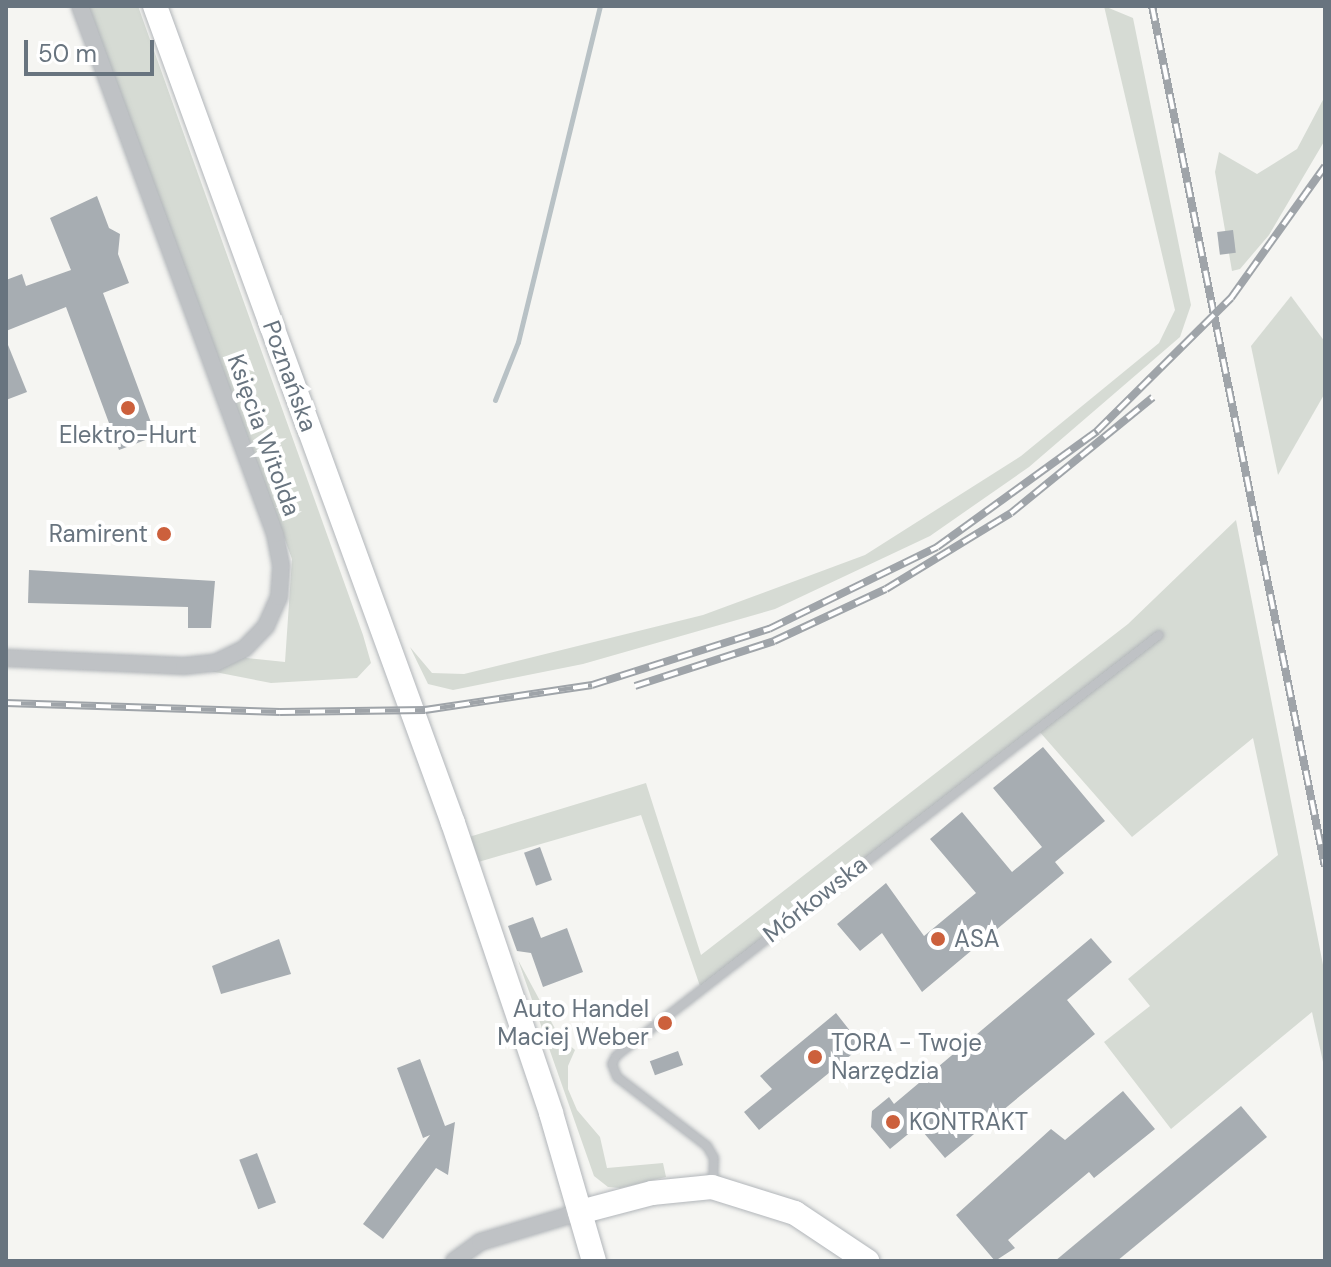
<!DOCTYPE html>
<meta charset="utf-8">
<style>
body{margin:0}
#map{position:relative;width:1331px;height:1267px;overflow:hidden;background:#f5f5f2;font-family:"DM Sans",sans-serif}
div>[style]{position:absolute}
.green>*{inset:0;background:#d6dbd4}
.stream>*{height:5px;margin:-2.5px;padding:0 2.5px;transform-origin:2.5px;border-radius:2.5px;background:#b8c1c5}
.building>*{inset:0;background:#a7adb2;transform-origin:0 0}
.roads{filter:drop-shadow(0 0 2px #b2b6ba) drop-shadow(0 0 2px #b2b6ba)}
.lane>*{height:8px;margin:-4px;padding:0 4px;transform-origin:4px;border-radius:4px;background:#bfc2c5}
.street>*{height:16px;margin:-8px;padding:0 8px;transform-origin:8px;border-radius:8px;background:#bfc2c5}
.secondary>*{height:24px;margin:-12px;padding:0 12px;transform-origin:12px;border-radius:12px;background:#fff}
.rail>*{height:8px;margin-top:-4px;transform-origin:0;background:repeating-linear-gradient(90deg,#fff 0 15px,#9fa4a9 0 30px);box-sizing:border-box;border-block:2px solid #9fa4a9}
.dots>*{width:22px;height:22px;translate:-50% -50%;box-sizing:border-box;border:4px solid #fff;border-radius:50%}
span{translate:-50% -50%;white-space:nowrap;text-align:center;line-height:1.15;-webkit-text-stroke:8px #fff;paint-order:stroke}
.street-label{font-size:24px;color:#68747f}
.poi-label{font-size:24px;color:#68747f}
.right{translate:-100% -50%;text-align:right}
.left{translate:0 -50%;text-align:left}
.frame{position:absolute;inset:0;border:8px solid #68747f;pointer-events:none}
.scale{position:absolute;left:24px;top:40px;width:130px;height:36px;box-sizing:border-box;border:4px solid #68747f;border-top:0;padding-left:10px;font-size:24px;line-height:28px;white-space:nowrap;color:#68747f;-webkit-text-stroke:6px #fff;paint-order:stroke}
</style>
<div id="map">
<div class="green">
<div style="clip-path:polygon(88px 6px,138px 6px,363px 635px,371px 663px,357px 678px,271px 683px,184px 666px,239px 651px,247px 658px,285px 662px,292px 559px)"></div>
<div style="clip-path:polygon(1104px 6px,1133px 18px,1191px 305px,1180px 337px,1029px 467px,930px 536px,775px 609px,583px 664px,453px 690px,428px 684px,410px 647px,432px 673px,464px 674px,703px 615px,865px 555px,1021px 456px,1159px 343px,1175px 310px)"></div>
<div style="clip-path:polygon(1325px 96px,1325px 140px,1269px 235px,1240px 269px,1232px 271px,1215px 172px,1219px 152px,1257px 174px,1297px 149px)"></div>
<div style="clip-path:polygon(1291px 296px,1325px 342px,1325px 393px,1278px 475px,1251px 346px)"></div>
<div style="clip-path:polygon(1236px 520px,1325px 975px,1325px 1071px,1312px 1012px,1171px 1129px,1104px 1042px,1150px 1006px,1128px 979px,1278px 855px,1253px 738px,1132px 837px,1038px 730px,701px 989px,641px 815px,468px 865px,459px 840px,646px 783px,701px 955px,1128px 624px)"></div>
<div style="clip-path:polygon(518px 960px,559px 1036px,575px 1050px,568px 1066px,568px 1089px,577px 1110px,600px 1137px,607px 1168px,663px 1163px,666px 1177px,620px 1188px,608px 1187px,594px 1176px)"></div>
</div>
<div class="stream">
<div style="left:495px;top:400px;width:62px;rotate:-68.4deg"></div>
<div style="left:518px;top:342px;width:346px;rotate:-76.3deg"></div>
</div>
<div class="building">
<div style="clip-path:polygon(97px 196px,109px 228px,120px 234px,118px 254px,129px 283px,103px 293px,156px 436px,119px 450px,66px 307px,6px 331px,6px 280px,22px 274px,26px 286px,71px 270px,50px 218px)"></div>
<div style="left:1233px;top:230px;width:23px;height:16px;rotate:83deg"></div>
<div style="clip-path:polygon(6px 340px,27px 392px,6px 400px)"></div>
<div style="clip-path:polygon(29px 570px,215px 581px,211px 628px,188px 628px,188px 607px,28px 603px)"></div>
<div style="clip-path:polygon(1043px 747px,1105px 821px,1055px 862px,1064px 873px,922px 992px,882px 933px,860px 951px,837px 924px,886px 883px,924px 936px,976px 893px,930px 839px,962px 812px,1012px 872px,1042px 847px,993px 788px)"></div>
<div style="left:540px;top:847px;width:35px;height:17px;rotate:70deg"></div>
<div style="clip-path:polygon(533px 917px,541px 938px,567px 928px,583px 972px,543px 987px,531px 953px,517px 951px,508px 926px)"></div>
<div style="clip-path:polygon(1091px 938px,1112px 962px,1067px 1000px,1095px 1034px,945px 1158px,918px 1126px,890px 1149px,871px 1127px,872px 1111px,889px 1097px,894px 1104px)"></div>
<div style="clip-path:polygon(279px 939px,291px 974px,221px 994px,212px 966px)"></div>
<div style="clip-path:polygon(836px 1013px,862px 1046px,759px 1130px,744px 1112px,772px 1089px,760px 1076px)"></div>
<div style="left:678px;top:1051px;width:15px;height:30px;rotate:70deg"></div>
<div style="clip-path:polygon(420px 1059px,445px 1126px,455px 1122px,448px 1175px,436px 1168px,383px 1239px,363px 1224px,430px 1135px,423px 1138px,397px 1068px)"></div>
<div style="clip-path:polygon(1123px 1091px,1155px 1129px,1094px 1178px,1089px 1172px,1008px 1240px,1015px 1248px,995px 1261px,956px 1215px,1051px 1129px,1065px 1140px)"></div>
<div style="clip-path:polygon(1241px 1106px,1267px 1137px,1174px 1214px,1117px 1261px,1055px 1261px)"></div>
<div style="left:257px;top:1153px;width:53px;height:19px;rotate:69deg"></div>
</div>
<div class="roads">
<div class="lane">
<div style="left:713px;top:1186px;width:28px;rotate:-88deg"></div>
<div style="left:714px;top:1158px;width:14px;rotate:-120deg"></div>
<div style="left:707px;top:1146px;width:113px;rotate:-142.5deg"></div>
<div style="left:617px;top:1077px;width:14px;rotate:-111deg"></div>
<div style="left:612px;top:1064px;width:9px;rotate:-63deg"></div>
<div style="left:616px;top:1056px;width:687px;rotate:-37.79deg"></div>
</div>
<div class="street">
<div style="left:6px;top:658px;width:178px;rotate:2.6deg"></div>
<div style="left:184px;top:666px;width:31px;rotate:-6deg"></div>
<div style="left:215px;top:663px;width:32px;rotate:-26deg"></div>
<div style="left:244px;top:649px;width:32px;rotate:-46deg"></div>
<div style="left:266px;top:626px;width:32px;rotate:-66deg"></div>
<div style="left:279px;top:597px;width:32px;rotate:-86deg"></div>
<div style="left:281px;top:565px;width:32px;rotate:-101deg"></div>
<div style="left:275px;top:534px;width:563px;rotate:-110.27deg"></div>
<div style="left:454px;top:1261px;width:32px;rotate:-36deg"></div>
<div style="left:480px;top:1242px;width:104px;rotate:-16.7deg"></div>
</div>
<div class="secondary">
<div style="left:155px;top:6px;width:870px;rotate:69.96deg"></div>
<div style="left:453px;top:823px;width:306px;rotate:71.3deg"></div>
<div style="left:551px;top:1113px;width:154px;rotate:73.8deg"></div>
<div style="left:580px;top:1212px;width:74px;rotate:-14.8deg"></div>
<div style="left:652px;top:1193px;width:60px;rotate:-5.7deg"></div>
<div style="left:712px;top:1187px;width:87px;rotate:17.4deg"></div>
<div style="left:795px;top:1213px;width:87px;rotate:33.7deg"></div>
</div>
</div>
<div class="rail">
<div style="left:1152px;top:6px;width:878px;rotate:78.64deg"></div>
<div style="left:635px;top:686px;width:146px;rotate:-17.9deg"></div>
<div style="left:774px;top:641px;width:123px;rotate:-24.9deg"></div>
<div style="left:886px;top:589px;width:146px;rotate:-31.3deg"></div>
<div style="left:1011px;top:513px;width:183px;rotate:-39.2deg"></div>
<div style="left:6px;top:703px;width:274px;rotate:1.9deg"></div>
<div style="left:280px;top:712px;width:145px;rotate:-0.8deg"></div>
<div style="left:425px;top:710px;width:169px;rotate:-8.5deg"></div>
<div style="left:592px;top:685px;width:186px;rotate:-17.6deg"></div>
<div style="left:769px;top:629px;width:187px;rotate:-26deg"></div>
<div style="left:937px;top:547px;width:198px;rotate:-35.9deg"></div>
<div style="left:1097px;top:431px;width:189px;rotate:-44.8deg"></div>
<div style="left:1231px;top:298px;width:162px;rotate:-54.5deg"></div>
</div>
<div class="dots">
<div style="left:128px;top:408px;background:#cc603c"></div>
<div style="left:164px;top:534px;background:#cc603c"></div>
<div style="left:938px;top:939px;background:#cc603c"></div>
<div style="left:665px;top:1023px;background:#cc603c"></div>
<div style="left:815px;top:1057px;background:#cc603c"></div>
<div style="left:893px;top:1122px;background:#cc603c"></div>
</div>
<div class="street-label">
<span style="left:290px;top:376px;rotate:70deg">Poznańska</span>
<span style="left:264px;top:435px;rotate:70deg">Księcia Witolda</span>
<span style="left:815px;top:899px;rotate:-38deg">Mórkowska</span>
</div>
<div class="poi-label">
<span style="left:128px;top:435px">Elektro-Hurt</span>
<span class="right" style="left:148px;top:534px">Ramirent</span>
<span class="left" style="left:954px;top:939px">ASA</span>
<span class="right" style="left:649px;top:1023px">Auto Handel<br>Maciej Weber</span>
<span class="left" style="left:831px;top:1057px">TORA - Twoje<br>Narzędzia</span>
<span class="left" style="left:909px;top:1122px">KONTRAKT</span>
</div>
<div class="frame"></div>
<div class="scale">50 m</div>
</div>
